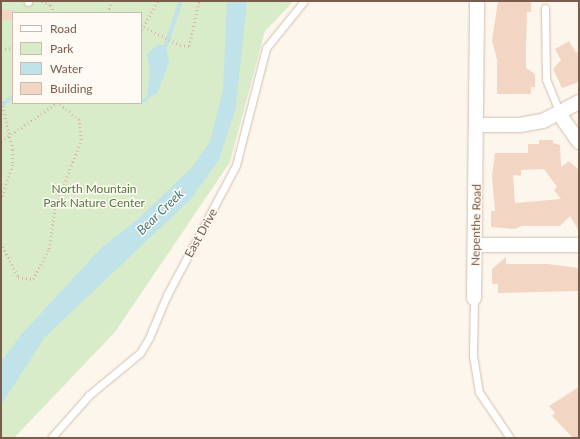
<!DOCTYPE html>
<style>
body{margin:0}
#map{position:relative;width:580px;height:439px;overflow:hidden;background:#fdf6ec;font-family:Lato,sans-serif}
div>[style]{position:absolute}
.green>*{inset:0;background:#d8ecc9}
.water>*{inset:0;background:#bfe3e8}
.stream>*{height:4px;margin:-2px;padding:0 2px;transform-origin:2px;border-radius:2px;background:#bfe3e8}
.building>*{inset:0;background:#f3d5c3;transform-origin:0 0}
.path>*{height:2.5px;margin-top:-1.25px;transform-origin:0;background:repeating-linear-gradient(90deg,#d9b8a5 0 1px,transparent 0 4px)}
.roads{filter:drop-shadow(0 0 1px #d1beb0) drop-shadow(0 0 1px #d1beb0)}
.service>*{height:7px;margin:-3.5px;padding:0 3.5px;transform-origin:3.5px;border-radius:3.5px;background:#fff}
.minor>*{height:14px;margin:-7px;padding:0 7px;transform-origin:7px;border-radius:7px;background:#fff}
span{translate:-50% -50%;white-space:nowrap;text-align:center;line-height:1.15;-webkit-text-stroke:3px #fffaf3;paint-order:stroke}
.park-label{font-size:12px;color:#537a41}
.street-label{font-size:12px;color:#7a5c4d}
.water-label{font-size:13px;color:#437c86;font-style:italic}
.frame{position:absolute;inset:0;border:2px solid #7a5c4d;pointer-events:none}
.legend{position:absolute;left:12px;top:12px;width:130px;height:92px;box-sizing:border-box;background:#fffaf3;border:1px solid #cabbb1;margin:0;padding:5px 7px;list-style:none;font-size:12px;color:#7a5c4d}
.legend li{display:flex;align-items:center;gap:8px;height:20px}
.legend b{width:20px;border:1px solid #cabbb1}
</style>
<div id="map">
<div class="green">
<div style="clip-path:polygon(evenodd,1px 1px,294px 1px,265px 31px,230px 162px,115px 332px,14px 438px,1px 438px,1px 1px,13px 13px,141px 13px,141px 103px,13px 103px,13px 13px)"></div>
</div>
<div class="water">
<div style="clip-path:polygon(227px 1px,247px 1px,236px 107px,219px 160px,190px 200px,45px 337px,1px 405px,1px 362px,20px 336px,100px 249px,138px 219px,193px 166px,210px 141px,223px 90px)"></div>
<div style="clip-path:polygon(157px 45px,166px 45px,169px 63px,157px 93px,146px 100px,150px 74px,147px 54px)"></div>
</div>
<div class="stream">
<div style="left:166px;top:45px;width:46px;rotate:-71.2deg"></div>
<div style="left:141px;top:101px;width:5px;rotate:-11deg"></div>
<div style="left:1px;top:105px;width:14px;rotate:-34deg"></div>
</div>
<div class="building">
<div style="clip-path:polygon(498px 1px,531px 1px,531px 12px,527px 12px,526px 47px,526px 68px,535px 74px,535px 87px,531px 87px,531px 94px,497px 94px,497px 60px,492px 40px)"></div>
<div style="left:1px;top:10px;width:12px;height:10px"></div>
<div style="clip-path:polygon(569px 41px,576px 53px,579px 51px,579px 82px,562px 88px,553px 69px,561px 60px,555px 49px)"></div>
<div style="clip-path:polygon(evenodd,539px 140px,553px 140px,553px 143px,560px 145px,561px 167px,569px 161px,579px 170px,579px 231px,570px 216px,560px 226px,522px 226px,515px 229px,491px 227px,491px 211px,495px 211px,492px 176px,495px 153px,528px 153px,528px 144px,539px 144px,539px 140px,544px 169px,557px 187px,554px 190px,561px 199px,515px 203px,513px 175px,521px 176px,521px 170px,544px 169px)"></div>
<div style="clip-path:polygon(506px 257px,506px 264px,547px 264px,579px 268px,579px 291px,498px 293px,498px 284px,492px 284px,492px 269px)"></div>
<div style="clip-path:polygon(579px 387px,579px 438px,573px 438px,552px 416px,555px 413px,549px 406px)"></div>
</div>
<div class="path">
<div style="left:42px;top:1px;width:10px;rotate:24deg"></div>
<div style="left:51px;top:5px;width:9px;rotate:69deg"></div>
<div style="left:108px;top:13px;width:12px;rotate:-76deg"></div>
<div style="left:144px;top:27px;width:40px;rotate:26.6deg"></div>
<div style="left:180px;top:45px;width:9px;rotate:6deg"></div>
<div style="left:189px;top:46px;width:46px;rotate:-77.5deg"></div>
<div style="left:141px;top:30px;width:34px;rotate:-60deg"></div>
<div style="left:1px;top:49px;width:12px;rotate:-5deg"></div>
<div style="left:1px;top:98px;width:53px;rotate:77deg"></div>
<div style="left:13px;top:150px;width:15px;rotate:90deg"></div>
<div style="left:13px;top:165px;width:37px;rotate:109deg"></div>
<div style="left:1px;top:141px;width:68px;rotate:-34.2deg"></div>
<div style="left:1px;top:243px;width:38px;rotate:63deg"></div>
<div style="left:18px;top:277px;width:15px;rotate:8deg"></div>
<div style="left:33px;top:279px;width:34px;rotate:-62deg"></div>
<div style="left:49px;top:249px;width:42px;rotate:-81.9deg"></div>
<div style="left:55px;top:207px;width:72px;rotate:-68.8deg"></div>
<div style="left:81px;top:140px;width:20px;rotate:-96deg"></div>
<div style="left:79px;top:120px;width:27px;rotate:-141deg"></div>
</div>
<div class="roads">
<div class="service">
<div style="left:28px;top:1px;width:1px;rotate:90deg"></div>
<div style="left:545px;top:8px;width:71px;rotate:89.2deg"></div>
<div style="left:546px;top:79px;width:38px;rotate:68deg"></div>
<div style="left:474px;top:298px;width:57px;rotate:91deg"></div>
<div style="left:473px;top:355px;width:37px;rotate:81deg"></div>
<div style="left:479px;top:392px;width:55px;rotate:56deg"></div>
<div style="left:51px;top:438px;width:57px;rotate:-48.5deg"></div>
<div style="left:89px;top:395px;width:66px;rotate:-39.5deg"></div>
<div style="left:140px;top:353px;width:17px;rotate:-59deg"></div>
<div style="left:149px;top:338px;width:47px;rotate:-67.3deg"></div>
<div style="left:167px;top:295px;width:147px;rotate:-62deg"></div>
<div style="left:236px;top:165px;width:121px;rotate:-75.6deg"></div>
<div style="left:266px;top:48px;width:60px;rotate:-51deg"></div>
</div>
<div class="minor">
<div style="left:560px;top:115px;width:33px;rotate:55deg"></div>
<div style="left:476px;top:125px;width:44px"></div>
<div style="left:520px;top:125px;width:23px;rotate:-10deg"></div>
<div style="left:543px;top:121px;width:41px;rotate:-27.8deg"></div>
<div style="left:476px;top:245px;width:103px"></div>
<div style="left:474px;top:298px;width:297px;rotate:-89.4deg"></div>
</div>
</div>
<div class="park-label">
<span style="left:94px;top:196px">North Mountain<br>Park Nature Center</span>
</div>
<div class="street-label">
<span style="left:476px;top:225px;rotate:-89deg">Nepenthe Road</span>
<span style="left:201px;top:233px;rotate:-61deg">East Drive</span>
</div>
<div class="water-label">
<span style="left:160px;top:212px;rotate:-44deg">Bear Creek</span>
</div>
<div class="frame"></div>
<ul class="legend">
<li><b style="height:5px;background:#fff"></b>Road</li>
<li><b style="height:11px;background:#d8ecc9"></b>Park</li>
<li><b style="height:11px;background:#bfe3e8"></b>Water</li>
<li><b style="height:11px;background:#f3d5c3"></b>Building</li>
</ul>
</div>
